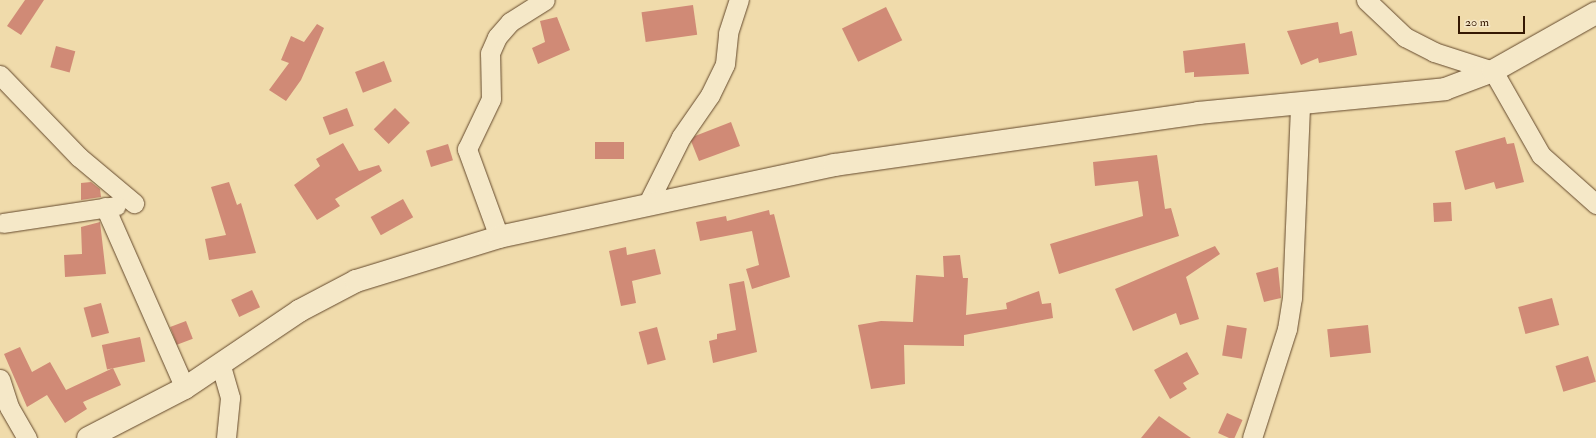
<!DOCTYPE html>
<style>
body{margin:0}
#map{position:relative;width:1596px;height:438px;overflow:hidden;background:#f0dbab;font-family:"IM FELL Double Pica",serif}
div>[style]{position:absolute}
.building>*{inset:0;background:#d08a76;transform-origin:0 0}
.roads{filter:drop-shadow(0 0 1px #64492c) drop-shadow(0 0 1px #64492c)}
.street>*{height:19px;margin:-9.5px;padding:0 9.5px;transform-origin:9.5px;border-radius:9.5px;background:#f5e8c8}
.secondary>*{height:22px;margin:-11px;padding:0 11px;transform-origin:11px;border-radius:11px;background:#f5e8c8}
span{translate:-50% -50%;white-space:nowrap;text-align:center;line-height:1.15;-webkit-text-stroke:3px #f5e8c8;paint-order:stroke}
.scale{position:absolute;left:1458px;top:16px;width:67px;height:18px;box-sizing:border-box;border:2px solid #351802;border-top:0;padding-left:5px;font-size:12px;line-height:14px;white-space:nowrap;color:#351802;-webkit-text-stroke:3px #f5e8c8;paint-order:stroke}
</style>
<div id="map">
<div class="building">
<div style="clip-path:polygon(25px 0,44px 0,21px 35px,7px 26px)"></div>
<div style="left:693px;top:5px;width:30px;height:52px;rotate:82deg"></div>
<div style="left:886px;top:7px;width:37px;height:49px;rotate:64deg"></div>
<div style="clip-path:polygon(557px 17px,570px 50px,538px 64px,532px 48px,545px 42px,540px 21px)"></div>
<div style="clip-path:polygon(1338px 22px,1340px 34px,1352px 31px,1357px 55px,1319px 63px,1318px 58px,1301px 65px,1287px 31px)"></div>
<div style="clip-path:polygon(317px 24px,324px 28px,301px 80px,286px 101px,269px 90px,289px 63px,281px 60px,291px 36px,304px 42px)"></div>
<div style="clip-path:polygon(1245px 43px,1249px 74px,1194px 77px,1194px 72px,1185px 73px,1183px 51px)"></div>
<div style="left:56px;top:46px;width:20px;height:22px;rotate:15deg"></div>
<div style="left:384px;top:61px;width:22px;height:31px;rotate:69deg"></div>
<div style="left:347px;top:108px;width:19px;height:26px;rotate:69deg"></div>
<div style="left:395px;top:108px;width:21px;height:30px;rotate:45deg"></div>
<div style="clip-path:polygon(731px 122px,740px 146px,699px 161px,691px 141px,695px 136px)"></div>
<div style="clip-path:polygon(1505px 137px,1507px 144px,1514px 143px,1524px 182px,1496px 189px,1494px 182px,1465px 190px,1455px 151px)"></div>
<div style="left:624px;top:142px;width:17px;height:29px;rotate:90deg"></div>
<div style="clip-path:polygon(343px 143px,359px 171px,379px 165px,382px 171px,335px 199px,340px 206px,317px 220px,294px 185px,320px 166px,316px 159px)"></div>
<div style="left:448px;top:144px;width:17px;height:23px;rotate:73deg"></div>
<div style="clip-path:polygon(1157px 155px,1165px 209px,1171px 208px,1179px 236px,1059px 274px,1050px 244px,1143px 216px,1138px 181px,1095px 186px,1093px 162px)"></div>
<div style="clip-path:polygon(91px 182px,100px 189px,101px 197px,81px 200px,81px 183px)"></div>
<div style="clip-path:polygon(229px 182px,237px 205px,241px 203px,256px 253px,209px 260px,205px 239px,226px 235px,211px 187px)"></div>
<div style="left:403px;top:199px;width:21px;height:37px;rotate:61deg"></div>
<div style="left:1451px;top:202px;width:19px;height:18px;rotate:87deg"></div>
<div style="clip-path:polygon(769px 210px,770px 215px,774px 214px,790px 277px,752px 289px,746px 269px,759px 265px,752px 231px,700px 241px,696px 222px,726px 216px,727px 221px)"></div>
<div style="clip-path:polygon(100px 222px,106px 274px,65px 277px,64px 255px,82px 254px,81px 227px)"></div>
<div style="clip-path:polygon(1215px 246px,1220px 254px,1186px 277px,1199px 319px,1180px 325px,1176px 313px,1133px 331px,1115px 289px)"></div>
<div style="clip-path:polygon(626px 247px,627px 255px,655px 249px,661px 274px,632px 281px,636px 303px,621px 306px,609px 251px)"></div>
<div style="clip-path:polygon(960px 255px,963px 278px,968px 278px,966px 315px,1007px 309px,1006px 303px,1039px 291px,1042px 304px,1051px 303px,1053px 318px,964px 335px,964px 346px,904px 345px,905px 384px,871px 389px,858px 325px,881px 321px,913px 322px,916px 275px,944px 277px,943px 256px)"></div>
<div style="clip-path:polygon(1278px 267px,1281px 298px,1264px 302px,1256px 273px)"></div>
<div style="clip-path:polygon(744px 281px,757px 352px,713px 363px,709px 341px,717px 339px,717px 334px,736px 330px,729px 284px)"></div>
<div style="left:252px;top:290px;width:19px;height:23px;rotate:65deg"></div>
<div style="left:1552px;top:298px;width:28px;height:35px;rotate:75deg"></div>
<div style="left:101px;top:303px;width:31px;height:18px;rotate:75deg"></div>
<div style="left:186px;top:321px;width:19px;height:17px;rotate:69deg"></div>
<div style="left:1227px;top:325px;width:20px;height:31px;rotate:9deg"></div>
<div style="left:1368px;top:325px;width:28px;height:41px;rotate:84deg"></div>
<div style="left:657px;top:327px;width:34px;height:19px;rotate:75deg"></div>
<div style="left:140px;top:337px;width:25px;height:39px;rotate:78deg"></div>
<div style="clip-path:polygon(20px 347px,32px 372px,50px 362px,66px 390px,113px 368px,121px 385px,83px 402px,87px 409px,65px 423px,47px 395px,27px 407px,4px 354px)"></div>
<div style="clip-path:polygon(1187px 352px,1199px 374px,1183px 383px,1187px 389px,1170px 399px,1154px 370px)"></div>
<div style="left:1588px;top:356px;width:27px;height:34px;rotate:73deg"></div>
<div style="left:1227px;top:413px;width:17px;height:22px;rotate:24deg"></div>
<div style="clip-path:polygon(1159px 416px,1191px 438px,1141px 438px)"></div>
</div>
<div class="roads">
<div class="street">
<div style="left:1366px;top:0;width:54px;rotate:43.5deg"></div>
<div style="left:1405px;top:37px;width:33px;rotate:27deg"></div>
<div style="left:1434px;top:52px;width:62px;rotate:17.9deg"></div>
<div style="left:1493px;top:71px;width:97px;rotate:60.3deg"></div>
<div style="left:1541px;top:155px;width:74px;rotate:41.7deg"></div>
<div style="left:0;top:75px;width:114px;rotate:46.1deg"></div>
<div style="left:79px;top:157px;width:72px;rotate:39.9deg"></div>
<div style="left:648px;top:203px;width:74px;rotate:-63.4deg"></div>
<div style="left:681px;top:137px;width:51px;rotate:-55.4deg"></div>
<div style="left:710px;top:95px;width:34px;rotate:-64deg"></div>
<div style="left:725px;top:64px;width:31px;rotate:-84deg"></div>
<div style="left:728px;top:33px;width:35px;rotate:-72deg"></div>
<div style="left:105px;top:207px;width:198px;rotate:66.2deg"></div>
<div style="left:3px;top:223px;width:114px;rotate:-8.6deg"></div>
<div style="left:499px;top:237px;width:94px;rotate:-110deg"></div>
<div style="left:467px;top:149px;width:55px;rotate:-64.4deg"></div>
<div style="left:491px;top:99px;width:46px;rotate:-91.2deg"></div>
<div style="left:490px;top:53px;width:17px;rotate:-66deg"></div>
<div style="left:497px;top:37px;width:20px;rotate:-49deg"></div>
<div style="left:510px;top:22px;width:41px;rotate:-32.2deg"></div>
<div style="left:221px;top:366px;width:33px;rotate:74deg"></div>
<div style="left:230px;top:398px;width:40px;rotate:95.7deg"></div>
<div style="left:0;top:379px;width:29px;rotate:72deg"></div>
<div style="left:9px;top:407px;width:36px;rotate:60deg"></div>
<div style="left:1252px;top:438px;width:114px;rotate:-72.2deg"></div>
<div style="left:1287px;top:329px;width:31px;rotate:-81deg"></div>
<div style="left:1292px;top:298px;width:193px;rotate:-87.6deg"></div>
</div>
<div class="secondary">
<div style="left:88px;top:438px;width:109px;rotate:-27.3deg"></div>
<div style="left:185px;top:388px;width:138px;rotate:-34deg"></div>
<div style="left:299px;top:311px;width:64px;rotate:-27.8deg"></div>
<div style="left:356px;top:281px;width:150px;rotate:-17.1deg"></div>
<div style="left:499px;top:237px;width:343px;rotate:-12.1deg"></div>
<div style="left:834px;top:165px;width:368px;rotate:-8.1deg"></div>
<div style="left:1198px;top:113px;width:248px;rotate:-5.5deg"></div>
<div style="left:1445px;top:89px;width:51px;rotate:-20.6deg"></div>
<div style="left:1493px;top:71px;width:118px;rotate:-29.4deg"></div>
</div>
</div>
<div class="scale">20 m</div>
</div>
